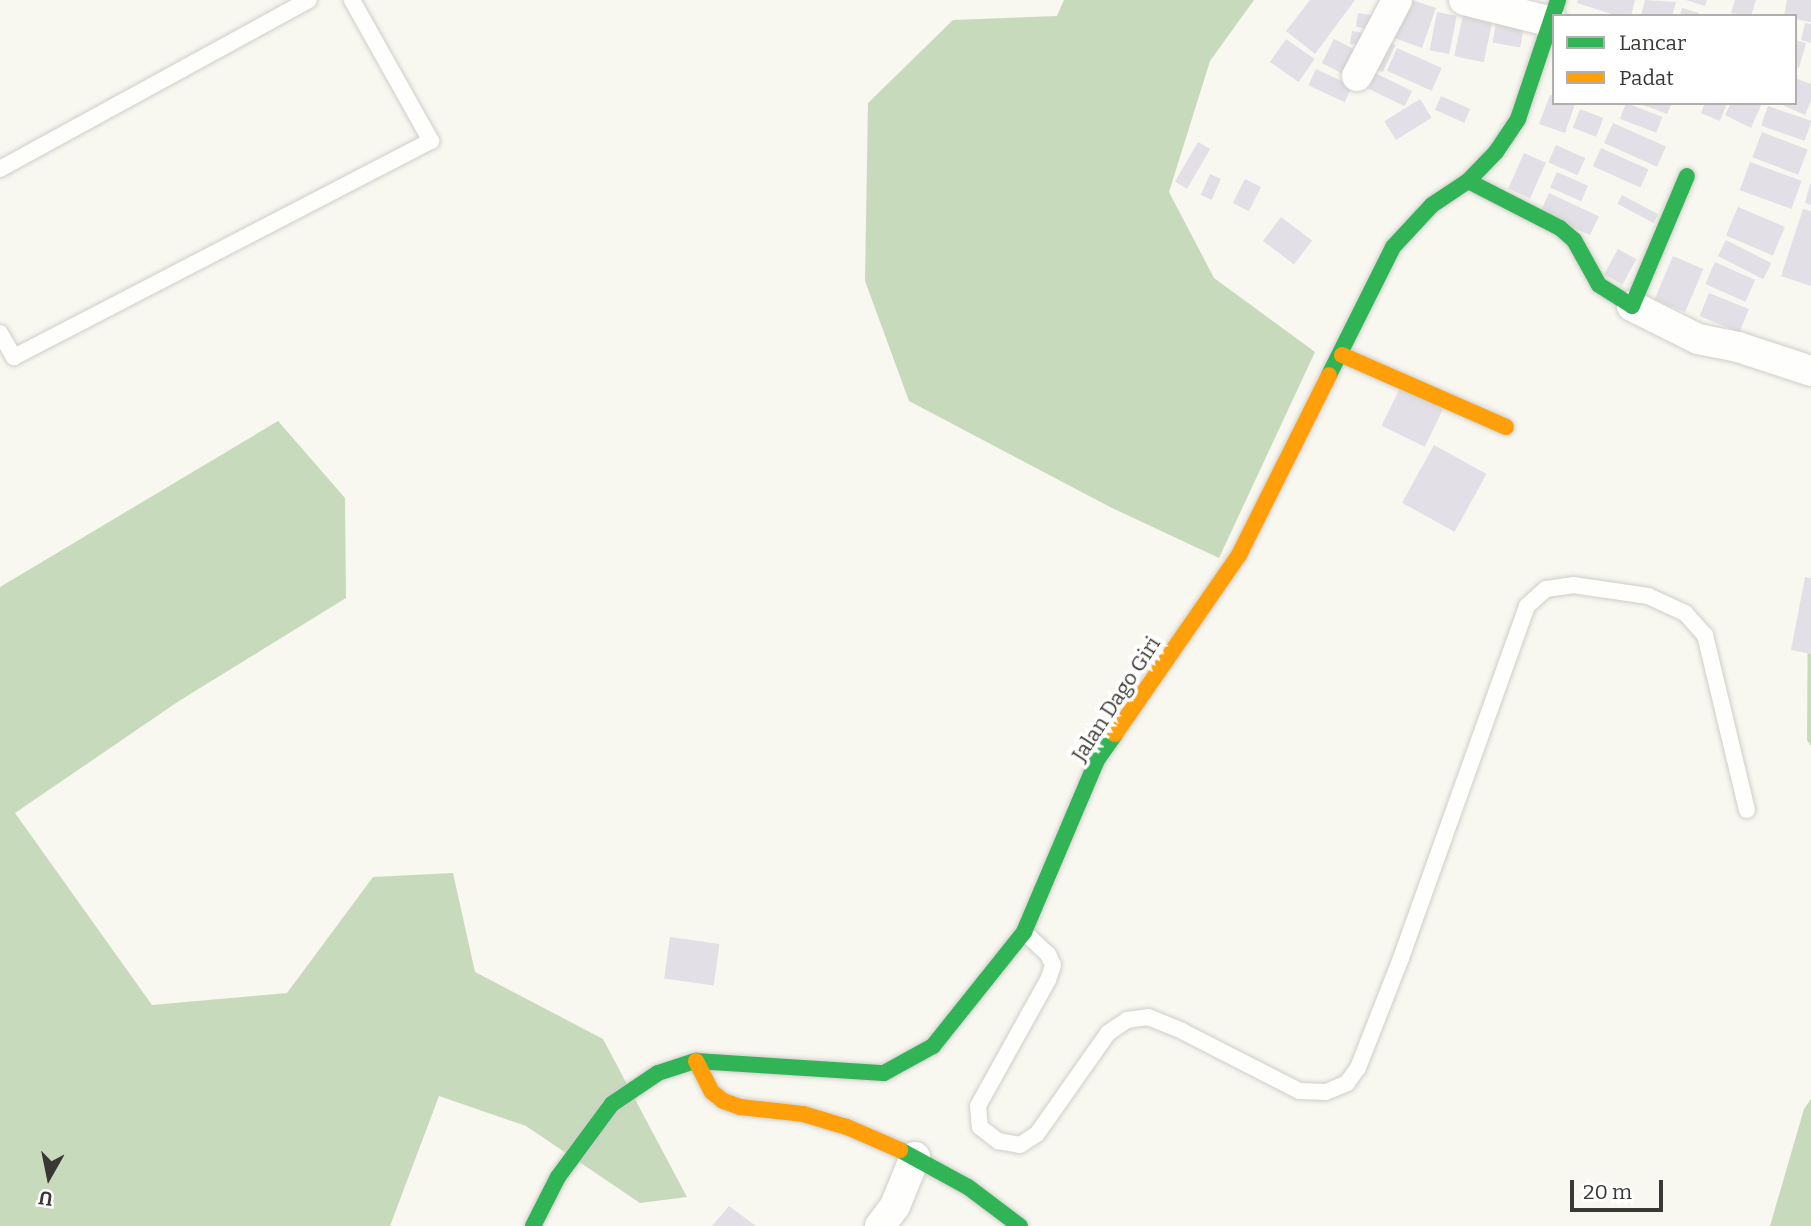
<!DOCTYPE html>
<style>
body{margin:0}
#map{position:relative;width:1811px;height:1226px;overflow:hidden;background:#f8f7f0;font-family:Bitter,serif}
div>[style]{position:absolute}
.forest>*{inset:0;background:#c8dabc}
.building>*{inset:0;background:#e3dfe6;transform-origin:0 0}
.roads{filter:drop-shadow(0 0 2px #cfceca) drop-shadow(0 0 2px #cfceca)}
.lane>*{height:16px;margin:-8px;padding:0 8px;transform-origin:8px;border-radius:8px;background:#fefefd}
.street>*{height:30px;margin:-15px;padding:0 15px;transform-origin:15px;border-radius:15px;background:#fefefd}
.fast>*{height:16px;margin:-8px;padding:0 8px;transform-origin:8px;border-radius:8px;background:#30b455}
.slow>*{height:16px;margin:-8px;padding:0 8px;transform-origin:8px;border-radius:8px;background:#ff9f0a}
span{translate:-50% -50%;white-space:nowrap;text-align:center;line-height:1.15;-webkit-text-stroke:7px #fff;paint-order:stroke}
.street-label{font-size:21px;color:#393834}
.legend{position:absolute;left:1552px;top:14px;width:245px;height:91px;box-sizing:border-box;background:#fff;border:2px solid #b0afae;margin:0;padding:9px 12px;list-style:none;font-size:21px;color:#393834}
.legend li{display:flex;align-items:center;gap:14px;height:35px}
.legend b{width:35px;border:2px solid #b0afae}
.north{position:absolute;left:14px;top:1142px;width:70px;height:70px;-webkit-text-stroke:5px #fff;paint-order:stroke;rotate:189deg;font-size:19px;font-weight:700;line-height:28px;text-align:center;color:#393834}
.north::after{content:'';display:block;margin:auto;width:24px;height:32px;background:#393834;clip-path:polygon(50% 0,100% 100%,50% 72%,0 100%)}
.scale{position:absolute;left:1570px;top:1180px;width:93px;height:32px;box-sizing:border-box;border:4px solid #393834;border-top:0;padding-left:9px;font-size:21px;line-height:24px;white-space:nowrap;color:#393834;-webkit-text-stroke:5px #fff;paint-order:stroke}
</style>
<div id="map">
<div class="forest">
<div style="clip-path:polygon(1064px 0,1254px 0,1210px 61px,1169px 192px,1214px 278px,1315px 352px,1219px 558px,1110px 507px,909px 401px,865px 281px,868px 103px,953px 20px,1057px 16px)"></div>
<div style="clip-path:polygon(278px 421px,345px 498px,346px 598px,179px 701px,15px 813px,152px 1005px,287px 993px,373px 877px,453px 873px,475px 972px,603px 1039px,687px 1197px,640px 1203px,526px 1126px,439px 1096px,390px 1226px,0 1226px,0 587px)"></div>
<div style="clip-path:polygon(1811px 586px,1811px 746px,1807px 740px,1808px 592px)"></div>
<div style="clip-path:polygon(1811px 1099px,1811px 1226px,1770px 1226px,1804px 1109px)"></div>
</div>
<div class="building">
<div style="clip-path:polygon(1310px 0,1355px 0,1315px 54px,1286px 31px)"></div>
<div style="clip-path:polygon(1399px 0,1412px 0,1436px 8px,1422px 48px,1386px 35px)"></div>
<div style="clip-path:polygon(1578px 0,1635px 0,1631px 16px,1618px 16px,1577px 3px)"></div>
<div style="clip-path:polygon(1645px 0,1676px 2px,1672px 16px,1641px 16px)"></div>
<div style="clip-path:polygon(1686px 0,1707px 0,1705px 6px)"></div>
<div style="clip-path:polygon(1735px 0,1756px 0,1751px 16px,1731px 13px)"></div>
<div style="clip-path:polygon(1787px 0,1811px 0,1811px 22px,1795px 19px,1795px 16px,1784px 16px)"></div>
<div style="clip-path:polygon(1682px 8px,1699px 13px,1698px 16px,1680px 16px)"></div>
<div style="left:1437px;top:12px;width:20px;height:39px;rotate:11deg"></div>
<div style="left:1358px;top:13px;width:18px;height:14px;rotate:9deg"></div>
<div style="left:1463px;top:15px;width:30px;height:42px;rotate:12deg"></div>
<div style="left:1497px;top:18px;width:28px;height:25px;rotate:10deg"></div>
<div style="clip-path:polygon(1805px 23px,1811px 24px,1811px 43px,1801px 40px)"></div>
<div style="left:1352px;top:31px;width:18px;height:13px;rotate:9deg"></div>
<div style="left:1380px;top:38px;width:17px;height:30px;rotate:25deg"></div>
<div style="left:1286px;top:39px;width:35px;height:28px;rotate:35deg"></div>
<div style="left:1334px;top:39px;width:35px;height:27px;rotate:27deg"></div>
<div style="clip-path:polygon(1795px 40px,1806px 43px,1799px 68px,1795px 67px)"></div>
<div style="left:1397px;top:48px;width:49px;height:25px;rotate:24deg"></div>
<div style="left:1316px;top:69px;width:40px;height:18px;rotate:25deg"></div>
<div style="left:1369px;top:70px;width:48px;height:17px;rotate:26deg"></div>
<div style="clip-path:polygon(1795px 78px,1811px 84px,1811px 101px,1805px 115px,1778px 103px,1795px 103px)"></div>
<div style="clip-path:polygon(1550px 95px,1554px 96px,1554px 103px,1575px 104px,1565px 133px,1539px 124px)"></div>
<div style="left:1441px;top:96px;width:32px;height:15px;rotate:24deg"></div>
<div style="left:1420px;top:99px;width:22px;height:42px;rotate:58deg"></div>
<div style="left:1626px;top:103px;width:39px;height:17px;rotate:21deg"></div>
<div style="clip-path:polygon(1638px 103px,1672px 103px,1667px 114px)"></div>
<div style="clip-path:polygon(1705px 103px,1727px 103px,1720px 121px,1701px 113px)"></div>
<div style="clip-path:polygon(1731px 103px,1762px 103px,1751px 128px,1725px 115px)"></div>
<div style="left:1768px;top:106px;width:46px;height:21px;rotate:19deg"></div>
<div style="left:1580px;top:109px;width:25px;height:20px;rotate:21deg"></div>
<div style="left:1613px;top:123px;width:58px;height:22px;rotate:24deg"></div>
<div style="left:1762px;top:132px;width:49px;height:27px;rotate:21deg"></div>
<div style="left:1198px;top:142px;width:14px;height:46px;rotate:30deg"></div>
<div style="left:1556px;top:145px;width:32px;height:19px;rotate:24deg"></div>
<div style="left:1601px;top:148px;width:52px;height:20px;rotate:24deg"></div>
<div style="left:1524px;top:153px;width:24px;height:39px;rotate:24deg"></div>
<div style="left:1750px;top:162px;width:55px;height:30px;rotate:20deg"></div>
<div style="left:1557px;top:172px;width:34px;height:17px;rotate:24deg"></div>
<div style="left:1210px;top:174px;width:12px;height:23px;rotate:24deg"></div>
<div style="left:1245px;top:179px;width:18px;height:27px;rotate:27deg"></div>
<div style="clip-path:polygon(1810px 184px,1811px 184px,1811px 205px,1805px 203px)"></div>
<div style="left:1549px;top:193px;width:55px;height:21px;rotate:25deg"></div>
<div style="left:1622px;top:195px;width:41px;height:10px;rotate:28deg"></div>
<div style="left:1738px;top:207px;width:51px;height:31px;rotate:23deg"></div>
<div style="clip-path:polygon(1803px 209px,1811px 211px,1811px 286px,1781px 276px)"></div>
<div style="left:1281px;top:217px;width:39px;height:30px;rotate:37deg"></div>
<div style="left:1726px;top:240px;width:51px;height:18px;rotate:27deg"></div>
<div style="left:1618px;top:249px;width:21px;height:29px;rotate:29deg"></div>
<div style="left:1673px;top:256px;width:33px;height:47px;rotate:23deg"></div>
<div style="left:1715px;top:262px;width:44px;height:24px;rotate:24deg"></div>
<div style="left:1709px;top:293px;width:43px;height:25px;rotate:22deg"></div>
<div style="left:1400px;top:388px;width:48px;height:42px;rotate:26deg"></div>
<div style="left:1434px;top:445px;width:60px;height:66px;rotate:29deg"></div>
<div style="clip-path:polygon(1805px 577px,1811px 578px,1811px 654px,1791px 650px)"></div>
<div style="left:670px;top:937px;width:50px;height:42px;rotate:8deg"></div>
<div style="clip-path:polygon(729px 1206px,756px 1226px,712px 1226px)"></div>
</div>
<div class="roads">
<div class="lane">
<div style="left:0;top:169px;width:352px;rotate:-28.7deg"></div>
<div style="left:0;top:333px;width:28px;rotate:60deg"></div>
<div style="left:14px;top:357px;width:470px;rotate:-27.4deg"></div>
<div style="left:431px;top:141px;width:162px;rotate:-119.3deg"></div>
<div style="left:1024px;top:932px;width:33px;rotate:43deg"></div>
<div style="left:1048px;top:954px;width:12px;rotate:66deg"></div>
<div style="left:1053px;top:965px;width:16px;rotate:108deg"></div>
<div style="left:1048px;top:980px;width:144px;rotate:119.1deg"></div>
<div style="left:978px;top:1106px;width:21px;rotate:85deg"></div>
<div style="left:980px;top:1127px;width:23px;rotate:38deg"></div>
<div style="left:998px;top:1141px;width:22px;rotate:10deg"></div>
<div style="left:1020px;top:1145px;width:20px;rotate:-33deg"></div>
<div style="left:1037px;top:1134px;width:123px;rotate:-54.9deg"></div>
<div style="left:1108px;top:1033px;width:23px;rotate:-34deg"></div>
<div style="left:1127px;top:1020px;width:21px;rotate:-8deg"></div>
<div style="left:1148px;top:1017px;width:37px;rotate:22deg"></div>
<div style="left:1182px;top:1031px;width:131px;rotate:27.1deg"></div>
<div style="left:1299px;top:1091px;width:27px;rotate:2deg"></div>
<div style="left:1326px;top:1092px;width:23px;rotate:-23deg"></div>
<div style="left:1347px;top:1083px;width:19px;rotate:-54deg"></div>
<div style="left:1358px;top:1068px;width:118px;rotate:-68.6deg"></div>
<div style="left:1401px;top:958px;width:374px;rotate:-70.3deg"></div>
<div style="left:1527px;top:606px;width:25px;rotate:-42deg"></div>
<div style="left:1546px;top:589px;width:27px;rotate:-8deg"></div>
<div style="left:1573px;top:585px;width:76px;rotate:8.3deg"></div>
<div style="left:1648px;top:596px;width:41px;rotate:24.7deg"></div>
<div style="left:1685px;top:613px;width:30px;rotate:48deg"></div>
<div style="left:1705px;top:635px;width:180px;rotate:76.5deg"></div>
</div>
<div class="street">
<div style="left:1464px;top:0;width:91px;rotate:14deg"></div>
<div style="left:1357px;top:76px;width:86px;rotate:-62.2deg"></div>
<div style="left:1632px;top:306px;width:74px;rotate:26.6deg"></div>
<div style="left:1698px;top:339px;width:41px;rotate:11.3deg"></div>
<div style="left:1738px;top:347px;width:77px;rotate:18.2deg"></div>
<div style="left:880px;top:1226px;width:25px;rotate:-53deg"></div>
<div style="left:895px;top:1206px;width:53px;rotate:-67.8deg"></div>
</div>
<div class="fast">
<div style="left:1468px;top:181px;width:103px;rotate:27.1deg"></div>
<div style="left:1560px;top:228px;width:18px;rotate:41deg"></div>
<div style="left:1574px;top:240px;width:51px;rotate:60.9deg"></div>
<div style="left:1599px;top:285px;width:39px;rotate:32deg"></div>
<div style="left:1632px;top:306px;width:141px;rotate:-67.1deg"></div>
<div style="left:1329px;top:375px;width:143px;rotate:-63.4deg"></div>
<div style="left:1393px;top:247px;width:57px;rotate:-47.1deg"></div>
<div style="left:1432px;top:205px;width:43px;rotate:-33.7deg"></div>
<div style="left:1468px;top:181px;width:40px;rotate:-46deg"></div>
<div style="left:1496px;top:152px;width:40px;rotate:-56deg"></div>
<div style="left:1518px;top:119px;width:126px;rotate:-71.4deg"></div>
<div style="left:900px;top:1150px;width:77px;rotate:28.6deg"></div>
<div style="left:968px;top:1187px;width:65px;rotate:36.9deg"></div>
<div style="left:533px;top:1226px;width:55px;rotate:-63deg"></div>
<div style="left:558px;top:1177px;width:91px;rotate:-53.5deg"></div>
<div style="left:612px;top:1104px;width:55px;rotate:-34deg"></div>
<div style="left:658px;top:1073px;width:40px;rotate:-18deg"></div>
<div style="left:696px;top:1061px;width:188px;rotate:3.7deg"></div>
<div style="left:884px;top:1073px;width:56px;rotate:-28.9deg"></div>
<div style="left:933px;top:1046px;width:146px;rotate:-51.4deg"></div>
<div style="left:1024px;top:932px;width:187px;rotate:-67deg"></div>
<div style="left:1097px;top:760px;width:32px;rotate:-55deg"></div>
</div>
<div class="slow">
<div style="left:1342px;top:355px;width:179px;rotate:23.7deg"></div>
<div style="left:1115px;top:734px;width:218px;rotate:-55.3deg"></div>
<div style="left:1239px;top:555px;width:201px;rotate:-63.4deg"></div>
<div style="left:696px;top:1061px;width:35px;rotate:63deg"></div>
<div style="left:712px;top:1092px;width:14px;rotate:39deg"></div>
<div style="left:723px;top:1101px;width:18px;rotate:19deg"></div>
<div style="left:740px;top:1107px;width:63px;rotate:6.3deg"></div>
<div style="left:803px;top:1114px;width:46px;rotate:16.5deg"></div>
<div style="left:847px;top:1127px;width:58px;rotate:23.5deg"></div>
</div>
</div>
<div class="street-label">
<span style="left:1116px;top:699px;rotate:-57deg">Jalan Dago Giri</span>
</div>
<ul class="legend">
<li><b style="height:9px;background:#30b455"></b>Lancar</li>
<li><b style="height:9px;background:#ff9f0a"></b>Padat</li>
</ul>
<div class="north">U</div>
<div class="scale">20 m</div>
</div>
